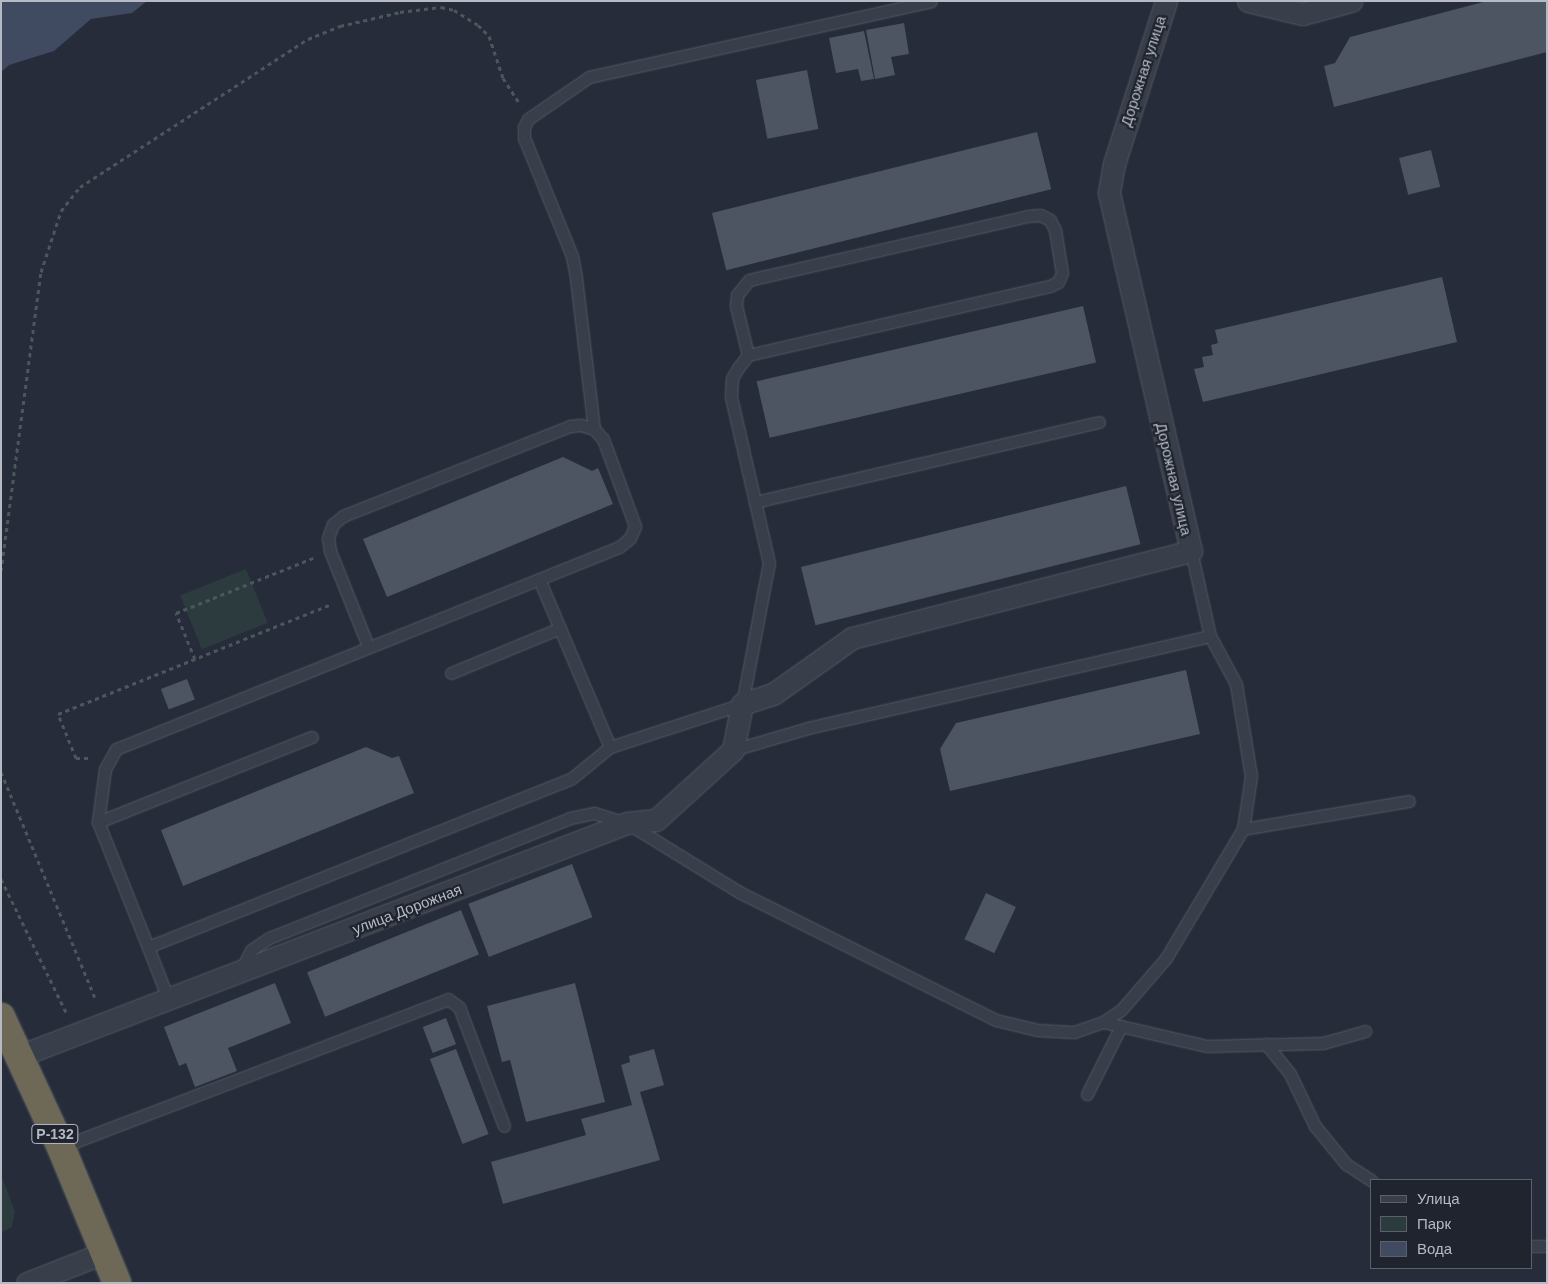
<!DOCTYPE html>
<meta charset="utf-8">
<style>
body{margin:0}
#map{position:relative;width:1548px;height:1284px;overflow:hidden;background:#262c39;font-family:Arial,sans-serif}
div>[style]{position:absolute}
.green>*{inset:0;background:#2c3c3e;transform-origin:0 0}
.water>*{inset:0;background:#404b62}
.building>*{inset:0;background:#4d5462;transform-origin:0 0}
.path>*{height:3px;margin-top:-1.5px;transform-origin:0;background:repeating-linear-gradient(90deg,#4a585b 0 4px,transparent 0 8px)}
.roads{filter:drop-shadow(0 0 1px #545a64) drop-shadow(0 0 1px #545a64)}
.lane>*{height:11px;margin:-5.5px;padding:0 5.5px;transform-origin:5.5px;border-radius:5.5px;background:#393f4a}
.street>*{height:21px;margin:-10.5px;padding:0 10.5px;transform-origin:10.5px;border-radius:10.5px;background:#393f4a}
.highway>*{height:28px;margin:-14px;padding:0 14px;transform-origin:14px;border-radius:14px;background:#6e6857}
span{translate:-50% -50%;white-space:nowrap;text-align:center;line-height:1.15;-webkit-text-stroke:4.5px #1f242e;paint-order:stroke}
.shield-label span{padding:1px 4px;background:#1f242e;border:1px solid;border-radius:4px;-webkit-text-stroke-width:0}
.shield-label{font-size:14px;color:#b5bac5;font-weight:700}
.street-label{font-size:15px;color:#b5bac5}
.frame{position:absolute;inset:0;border:2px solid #b5bac5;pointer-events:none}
.legend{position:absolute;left:1370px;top:1179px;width:162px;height:90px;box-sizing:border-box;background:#1f242e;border:1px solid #5b606a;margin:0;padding:6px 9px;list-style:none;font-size:15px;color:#b5bac5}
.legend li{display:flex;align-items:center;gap:10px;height:25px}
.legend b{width:25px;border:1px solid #5b606a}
</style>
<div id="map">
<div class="green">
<div style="left:246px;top:569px;width:58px;height:71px;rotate:68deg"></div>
<div style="clip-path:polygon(1px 1174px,15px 1212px,12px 1227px,1px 1233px)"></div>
</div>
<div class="water">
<div style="clip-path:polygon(1px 1px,147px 1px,132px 13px,91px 19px,54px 51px,9px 65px,1px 72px)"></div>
</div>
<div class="building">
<div style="clip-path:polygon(1487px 1px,1547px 1px,1547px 52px,1334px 107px,1324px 66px,1335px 63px,1350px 37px)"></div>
<div style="clip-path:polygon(904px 23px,909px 54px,891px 57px,895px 75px,875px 79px,866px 30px)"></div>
<div style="clip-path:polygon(864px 31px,874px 79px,861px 81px,858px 69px,836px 73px,829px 38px)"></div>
<div style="left:807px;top:70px;width:60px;height:52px;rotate:79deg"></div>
<div style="left:1037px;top:132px;width:59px;height:335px;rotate:76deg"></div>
<div style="left:1431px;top:150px;width:38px;height:33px;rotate:76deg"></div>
<div style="clip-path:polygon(1442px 277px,1457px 342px,1203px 402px,1194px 369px,1204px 367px,1202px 357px,1213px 355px,1211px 345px,1218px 343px,1215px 330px)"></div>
<div style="left:1083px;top:306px;width:58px;height:335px;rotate:77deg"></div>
<div style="clip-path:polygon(563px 457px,592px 471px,598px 468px,613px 504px,387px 597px,363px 539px)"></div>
<div style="left:1126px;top:486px;width:60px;height:335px;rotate:76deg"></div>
<div style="clip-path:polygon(1186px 670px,1200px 734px,950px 791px,940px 749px,956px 723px)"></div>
<div style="left:187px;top:679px;width:22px;height:28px;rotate:69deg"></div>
<div style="clip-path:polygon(366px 747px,392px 758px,399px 756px,414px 793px,183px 886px,161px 830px)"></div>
<div style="left:572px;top:864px;width:57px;height:111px;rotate:69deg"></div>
<div style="left:986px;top:893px;width:33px;height:51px;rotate:25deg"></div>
<div style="left:461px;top:910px;width:48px;height:166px;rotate:68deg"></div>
<div style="clip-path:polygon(275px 983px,291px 1023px,228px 1048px,237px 1071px,195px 1087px,186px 1063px,179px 1066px,164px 1027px)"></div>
<div style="clip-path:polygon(575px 983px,605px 1102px,526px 1122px,510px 1060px,502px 1062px,487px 1006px)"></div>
<div style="left:446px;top:1018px;width:28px;height:25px;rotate:69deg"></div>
<div style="left:456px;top:1049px;width:91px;height:28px;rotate:69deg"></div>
<div style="clip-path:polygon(654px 1049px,664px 1085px,640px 1092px,660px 1160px,503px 1204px,491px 1162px,586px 1135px,581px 1119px,632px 1105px,621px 1065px,630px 1062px,629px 1056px)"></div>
</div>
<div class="path">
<div style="left:1px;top:571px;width:302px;rotate:-82.4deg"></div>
<div style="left:41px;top:272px;width:64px;rotate:-71.8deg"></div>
<div style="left:61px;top:211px;width:31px;rotate:-52deg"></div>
<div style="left:80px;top:187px;width:272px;rotate:-33deg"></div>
<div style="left:308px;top:39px;width:35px;rotate:-22deg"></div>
<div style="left:340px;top:26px;width:62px;rotate:-13.1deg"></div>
<div style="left:400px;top:12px;width:41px;rotate:-7deg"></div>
<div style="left:441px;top:7px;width:13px;rotate:13deg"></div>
<div style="left:454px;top:10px;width:28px;rotate:32deg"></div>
<div style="left:478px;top:25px;width:16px;rotate:45deg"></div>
<div style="left:489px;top:36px;width:44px;rotate:71.6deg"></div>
<div style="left:503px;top:78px;width:30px;rotate:57deg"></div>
<div style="left:195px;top:659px;width:50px;rotate:-112.4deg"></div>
<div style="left:176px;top:613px;width:148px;rotate:-21.9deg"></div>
<div style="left:88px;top:758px;width:12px;rotate:180deg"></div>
<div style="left:76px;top:758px;width:48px;rotate:-112.2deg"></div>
<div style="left:58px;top:714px;width:294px;rotate:-21.9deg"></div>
<div style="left:1px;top:772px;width:247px;rotate:67.4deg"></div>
<div style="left:1px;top:879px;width:148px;rotate:64deg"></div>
</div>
<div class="roads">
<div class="lane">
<div style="left:594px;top:429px;width:153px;rotate:-96.8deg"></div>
<div style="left:576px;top:277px;width:21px;rotate:-101deg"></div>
<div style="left:572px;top:256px;width:127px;rotate:-112.1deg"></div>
<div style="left:524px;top:138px;width:11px;rotate:-90deg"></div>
<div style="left:524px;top:127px;width:9px;rotate:-63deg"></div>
<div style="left:528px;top:119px;width:74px;rotate:-34.5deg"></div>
<div style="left:589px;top:77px;width:350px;rotate:-12.5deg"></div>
<div style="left:755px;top:502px;width:353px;rotate:-13.1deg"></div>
<div style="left:539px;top:579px;width:182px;rotate:67.1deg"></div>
<div style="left:451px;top:673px;width:118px;rotate:-22.4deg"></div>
<div style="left:733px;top:750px;width:78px;rotate:-16.3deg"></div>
<div style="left:808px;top:728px;width:412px;rotate:-12.9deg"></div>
<div style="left:98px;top:822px;width:230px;rotate:-21.7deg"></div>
<div style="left:1243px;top:829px;width:168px;rotate:-9.6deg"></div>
<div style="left:148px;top:947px;width:135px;rotate:-111.8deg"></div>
<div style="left:98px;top:822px;width:53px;rotate:-82.5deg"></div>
<div style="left:105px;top:769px;width:23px;rotate:-61deg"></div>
<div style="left:116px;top:749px;width:542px;rotate:-21.88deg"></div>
<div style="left:619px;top:547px;width:14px;rotate:-39deg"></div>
<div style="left:630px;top:538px;width:13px;rotate:-67deg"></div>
<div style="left:635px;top:526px;width:93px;rotate:-110.2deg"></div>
<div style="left:603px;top:439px;width:13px;rotate:-132deg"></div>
<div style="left:594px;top:429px;width:14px;rotate:-163deg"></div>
<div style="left:581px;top:425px;width:11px;rotate:175deg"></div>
<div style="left:570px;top:426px;width:244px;rotate:158.4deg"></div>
<div style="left:343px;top:516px;width:13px;rotate:141deg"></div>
<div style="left:333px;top:524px;width:15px;rotate:110deg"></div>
<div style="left:328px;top:538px;width:13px;rotate:81deg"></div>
<div style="left:330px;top:551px;width:102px;rotate:68.2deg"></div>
<div style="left:241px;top:970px;width:22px;rotate:-63deg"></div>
<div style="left:251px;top:950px;width:22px;rotate:-34deg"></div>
<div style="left:269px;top:938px;width:324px;rotate:-21.7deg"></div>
<div style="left:570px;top:818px;width:25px;rotate:-12deg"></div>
<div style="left:594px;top:813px;width:34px;rotate:17deg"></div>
<div style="left:627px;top:823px;width:134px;rotate:31.6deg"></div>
<div style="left:741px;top:893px;width:285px;rotate:26.5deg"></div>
<div style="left:996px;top:1020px;width:42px;rotate:13.7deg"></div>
<div style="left:1037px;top:1030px;width:37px;rotate:3deg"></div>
<div style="left:1074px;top:1032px;width:31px;rotate:-19deg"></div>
<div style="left:1103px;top:1022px;width:22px;rotate:-34deg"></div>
<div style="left:1121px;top:1010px;width:69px;rotate:-49.1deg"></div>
<div style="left:1166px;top:958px;width:150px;rotate:-59.2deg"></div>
<div style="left:1243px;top:829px;width:54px;rotate:-81.4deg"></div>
<div style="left:1251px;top:776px;width:93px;rotate:-99.3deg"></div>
<div style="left:1236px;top:684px;width:55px;rotate:-118.4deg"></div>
<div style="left:1210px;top:636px;width:87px;rotate:-102.6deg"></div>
<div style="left:169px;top:1001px;width:58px;rotate:-111.3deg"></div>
<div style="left:148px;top:947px;width:456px;rotate:-21.7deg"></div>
<div style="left:572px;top:778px;width:49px;rotate:-39.2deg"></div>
<div style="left:610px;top:747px;width:139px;rotate:-18deg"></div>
<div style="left:742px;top:704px;width:144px;rotate:-79.2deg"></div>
<div style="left:769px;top:563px;width:170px;rotate:-102.9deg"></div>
<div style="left:731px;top:397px;width:19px;rotate:-87deg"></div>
<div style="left:732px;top:378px;width:12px;rotate:-59deg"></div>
<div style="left:738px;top:368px;width:16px;rotate:-52deg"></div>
<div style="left:748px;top:355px;width:310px;rotate:-12.9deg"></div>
<div style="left:1050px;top:286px;width:9px;rotate:-27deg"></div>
<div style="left:1058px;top:282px;width:10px;rotate:-66deg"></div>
<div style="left:1062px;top:273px;width:44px;rotate:-99.2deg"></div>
<div style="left:1055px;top:230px;width:11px;rotate:-117deg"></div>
<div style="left:1050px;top:220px;width:11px;rotate:-153deg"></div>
<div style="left:1040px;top:215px;width:12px;rotate:175deg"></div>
<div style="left:1028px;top:216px;width:286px;rotate:167.1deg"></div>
<div style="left:749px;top:280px;width:19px;rotate:129deg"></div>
<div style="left:737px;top:295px;width:11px;rotate:95deg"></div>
<div style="left:736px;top:306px;width:50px;rotate:76.2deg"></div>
<div style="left:1103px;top:1022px;width:107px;rotate:13deg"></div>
<div style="left:1207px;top:1046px;width:116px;rotate:-1.5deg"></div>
<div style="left:1323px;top:1043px;width:44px;rotate:-15.9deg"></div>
<div style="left:1266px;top:1044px;width:38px;rotate:51deg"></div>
<div style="left:1290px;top:1074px;width:58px;rotate:64.3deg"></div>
<div style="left:1315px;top:1126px;width:49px;rotate:50.8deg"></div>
<div style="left:1346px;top:1164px;width:31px;rotate:33deg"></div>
<div style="left:1087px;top:1094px;width:76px;rotate:-63.4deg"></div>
<div style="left:61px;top:1147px;width:414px;rotate:-20.9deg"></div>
<div style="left:448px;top:999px;width:14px;rotate:36deg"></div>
<div style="left:459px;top:1007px;width:127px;rotate:69.3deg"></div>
<div style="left:1532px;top:1246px;width:15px"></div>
</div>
<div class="street">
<div style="left:1248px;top:1px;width:56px;rotate:13.5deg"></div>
<div style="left:1302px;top:14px;width:51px;rotate:-14.9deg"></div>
<div style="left:19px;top:1056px;width:651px;rotate:-20.97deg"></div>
<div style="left:627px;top:823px;width:29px;rotate:-6deg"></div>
<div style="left:656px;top:820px;width:104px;rotate:-42.3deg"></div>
<div style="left:733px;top:750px;width:47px;rotate:-78.9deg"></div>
<div style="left:742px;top:704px;width:33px;rotate:-18deg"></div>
<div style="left:773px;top:694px;width:97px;rotate:-35.3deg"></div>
<div style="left:852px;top:638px;width:350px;rotate:-14.4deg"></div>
<div style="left:1191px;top:551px;width:368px;rotate:-102.9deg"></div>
<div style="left:1109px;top:192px;width:28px;rotate:-80deg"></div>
<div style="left:1114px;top:164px;width:171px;rotate:-72.3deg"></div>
<div style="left:27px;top:1283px;width:85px;rotate:-21.4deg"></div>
</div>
<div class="highway">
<div style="left:1px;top:1017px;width:143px;rotate:65.2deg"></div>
<div style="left:61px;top:1147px;width:147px;rotate:67.6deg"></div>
</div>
</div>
<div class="shield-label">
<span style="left:55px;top:1134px">Р-132</span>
</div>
<div class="street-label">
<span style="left:1143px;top:71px;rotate:-72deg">Дорожная улица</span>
<span style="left:1174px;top:479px;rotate:77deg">Дорожная улица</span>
<span style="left:407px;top:909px;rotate:-21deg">улица Дорожная</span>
</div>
<div class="frame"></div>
<ul class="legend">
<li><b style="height:6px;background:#393f4a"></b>Улица</li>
<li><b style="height:14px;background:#2c3c3e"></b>Парк</li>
<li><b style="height:14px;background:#404b62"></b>Вода</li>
</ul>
</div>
